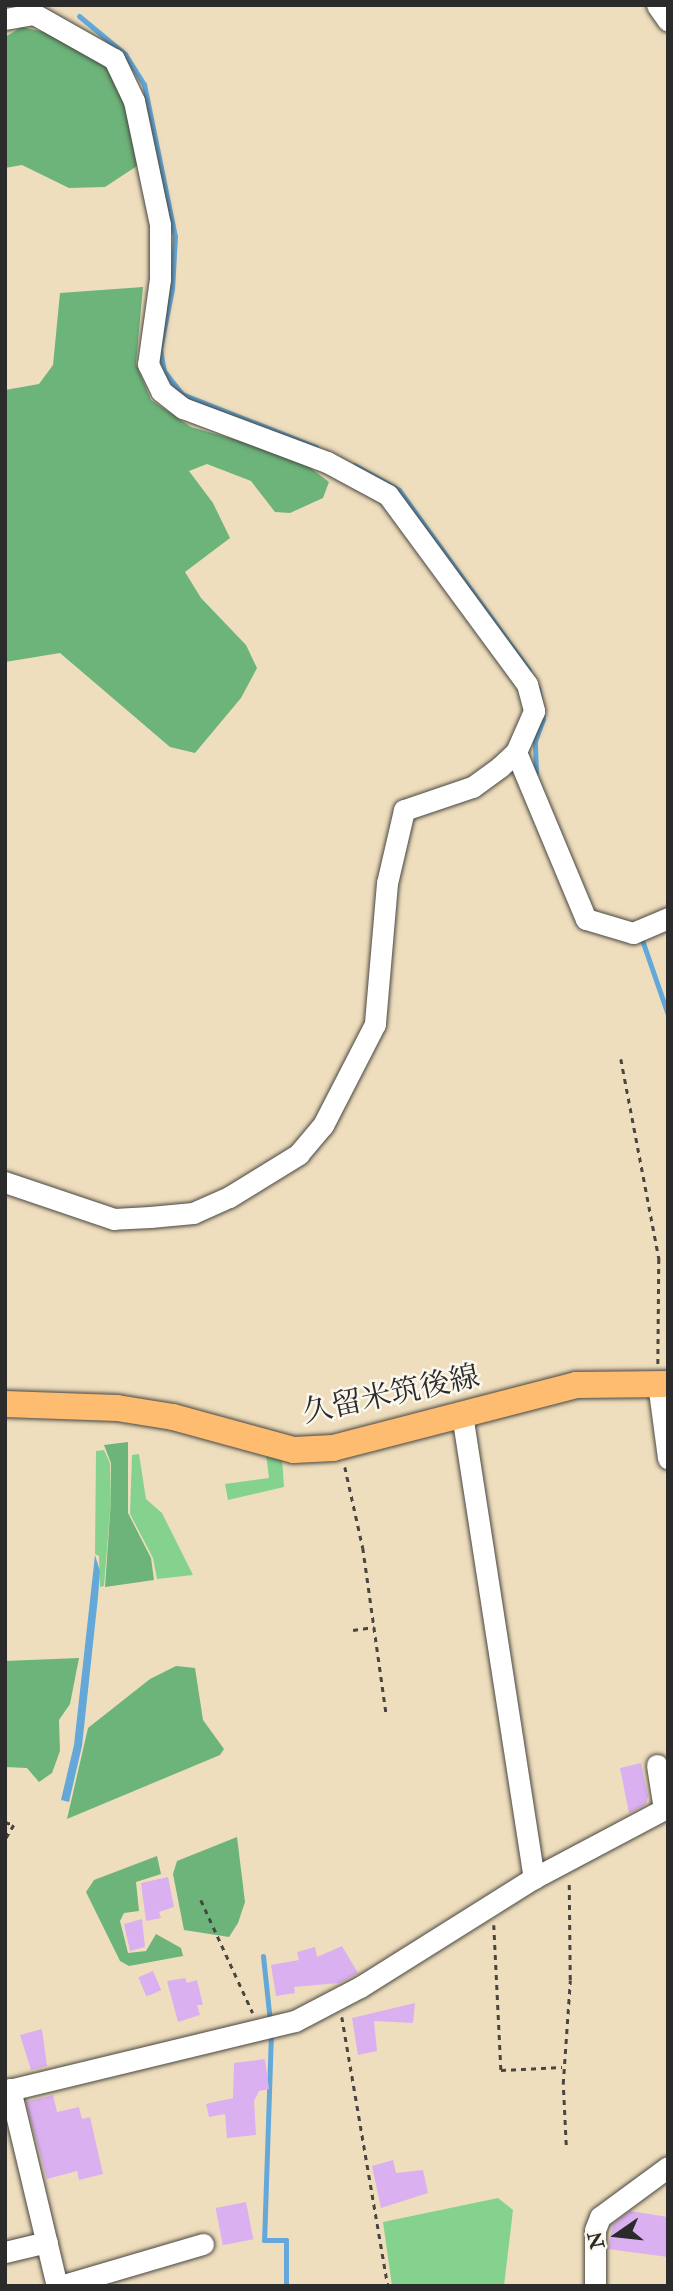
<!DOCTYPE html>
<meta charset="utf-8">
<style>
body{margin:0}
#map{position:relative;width:673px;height:2291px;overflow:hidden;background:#efdebd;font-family:"IM FELL Double Pica","Noto Serif JP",serif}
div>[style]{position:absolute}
.green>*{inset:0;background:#85d28f}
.forest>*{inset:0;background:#6cb47a}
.water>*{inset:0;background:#63a8d8}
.stream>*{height:5px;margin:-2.5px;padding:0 2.5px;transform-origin:2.5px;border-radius:2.5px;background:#63a8d8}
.building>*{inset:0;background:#dbb0f0;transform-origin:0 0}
.path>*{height:2.5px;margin-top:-1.25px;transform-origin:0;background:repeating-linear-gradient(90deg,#484641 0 5px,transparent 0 10px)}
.roads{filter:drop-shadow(0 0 2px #484641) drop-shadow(0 0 2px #484641)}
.minor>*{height:21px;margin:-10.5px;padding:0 10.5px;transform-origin:10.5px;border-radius:10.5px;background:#fff}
.major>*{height:26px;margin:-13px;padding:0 13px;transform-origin:13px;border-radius:13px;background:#fdbc70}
span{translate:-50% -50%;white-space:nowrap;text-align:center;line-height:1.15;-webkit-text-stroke:5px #fbf7ec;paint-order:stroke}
.street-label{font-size:30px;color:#2b2b2b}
.frame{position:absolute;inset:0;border:7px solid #2b2b2b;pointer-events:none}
.north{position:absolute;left:582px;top:2200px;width:70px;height:70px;-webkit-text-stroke:5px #fbf7ec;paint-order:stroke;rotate:256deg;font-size:19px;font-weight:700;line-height:28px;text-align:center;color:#2b2b2b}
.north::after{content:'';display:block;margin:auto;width:24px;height:32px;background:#2b2b2b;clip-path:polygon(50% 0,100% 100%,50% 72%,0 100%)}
</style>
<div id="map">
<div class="green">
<div style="clip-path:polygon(104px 1450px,110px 1463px,111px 1500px,104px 1586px,100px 1587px,99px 1556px,95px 1554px,96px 1451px)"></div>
<div style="clip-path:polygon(139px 1454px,146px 1499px,162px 1513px,193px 1575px,157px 1579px,153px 1558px,130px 1514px,132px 1455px)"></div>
<div style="clip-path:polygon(266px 1454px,282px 1458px,284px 1487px,228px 1500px,225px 1484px,269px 1478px)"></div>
<div style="clip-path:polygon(498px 2198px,513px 2210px,504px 2286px,392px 2286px,383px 2222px)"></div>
</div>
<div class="forest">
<div style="clip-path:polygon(22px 27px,70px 38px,108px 67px,127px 112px,137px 166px,105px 187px,69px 188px,22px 165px,5px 168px,5px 37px)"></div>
<div style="clip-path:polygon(143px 287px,136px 364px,151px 400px,191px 427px,296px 457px,329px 482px,323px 498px,290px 513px,275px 512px,251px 481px,207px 464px,189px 471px,213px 503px,230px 538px,185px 572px,201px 598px,246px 645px,257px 668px,241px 698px,195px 753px,170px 747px,60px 653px,5px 662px,5px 390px,39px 384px,53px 365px,60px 293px)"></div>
<div style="clip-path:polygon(128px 1442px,128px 1513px,151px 1558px,154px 1580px,105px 1587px,111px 1500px,111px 1463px,104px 1445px)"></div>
<div style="clip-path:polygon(79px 1658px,70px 1704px,59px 1720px,60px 1751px,52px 1773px,39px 1782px,27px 1768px,5px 1767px,5px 1661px)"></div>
<div style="clip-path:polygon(176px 1666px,195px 1668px,203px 1720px,224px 1749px,220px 1755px,67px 1819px,88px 1728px,150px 1679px)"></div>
<div style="clip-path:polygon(237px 1837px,245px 1902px,238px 1923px,229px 1937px,184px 1930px,173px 1874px,177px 1861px)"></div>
<div style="clip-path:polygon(157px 1856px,161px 1874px,136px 1882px,139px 1911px,124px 1913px,120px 1921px,128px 1953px,146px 1951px,156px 1934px,181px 1948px,183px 1956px,129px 1966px,120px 1961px,86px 1892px,94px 1880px)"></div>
</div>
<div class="water">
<div style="clip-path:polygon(95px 1555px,100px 1571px,98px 1597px,82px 1746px,69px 1802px,61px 1800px,74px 1745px)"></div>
</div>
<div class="stream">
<div style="left:79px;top:16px;width:60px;rotate:39.6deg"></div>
<div style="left:125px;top:54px;width:36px;rotate:58deg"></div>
<div style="left:144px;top:84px;width:155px;rotate:78.5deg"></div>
<div style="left:175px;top:236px;width:53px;rotate:93.2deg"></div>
<div style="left:172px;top:289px;width:61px;rotate:101.3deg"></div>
<div style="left:160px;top:349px;width:22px;rotate:80deg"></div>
<div style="left:164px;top:371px;width:29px;rotate:52deg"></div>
<div style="left:182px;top:394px;width:144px;rotate:21.6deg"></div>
<div style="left:354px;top:465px;width:51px;rotate:29.1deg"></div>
<div style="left:399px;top:490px;width:222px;rotate:54.2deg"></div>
<div style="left:536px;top:773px;width:32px;rotate:-92deg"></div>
<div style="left:535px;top:741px;width:23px;rotate:-70deg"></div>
<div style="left:543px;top:719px;width:31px;rotate:-99deg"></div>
<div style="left:640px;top:934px;width:86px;rotate:70.9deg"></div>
<div style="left:668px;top:1261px;width:18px;rotate:90deg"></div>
<div style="left:263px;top:1956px;width:66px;rotate:83.9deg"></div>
<div style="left:271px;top:2032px;width:208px;rotate:91.9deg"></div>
<div style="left:264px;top:2240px;width:22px"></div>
<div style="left:286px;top:2240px;width:46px;rotate:90deg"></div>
</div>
<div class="building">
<div style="clip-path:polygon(641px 1763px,648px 1796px,646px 1804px,629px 1813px,620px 1768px)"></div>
<div style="clip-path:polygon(168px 1877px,174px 1907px,159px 1912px,161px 1918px,146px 1921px,141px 1883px)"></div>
<div style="clip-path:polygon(142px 1919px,145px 1947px,130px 1951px,124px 1924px)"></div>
<div style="clip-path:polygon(342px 1946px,358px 1973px,339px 1983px,294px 1987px,295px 1993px,276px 1996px,271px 1965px,299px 1960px,297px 1952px,315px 1947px,317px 1957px)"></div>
<div style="left:153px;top:1971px;width:21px;height:16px;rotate:67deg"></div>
<div style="clip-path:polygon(185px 1978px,187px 1983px,197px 1980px,203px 2005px,197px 2005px,200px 2015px,178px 2022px,167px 1981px)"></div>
<div style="clip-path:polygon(415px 2003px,413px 2023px,374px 2021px,377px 2051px,358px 2055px,352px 2018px)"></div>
<div style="clip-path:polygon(42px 2029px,47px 2066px,31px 2070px,20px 2035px)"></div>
<div style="clip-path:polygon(265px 2059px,269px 2089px,259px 2091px,254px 2101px,256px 2135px,227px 2138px,225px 2114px,209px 2117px,206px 2104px,233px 2098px,234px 2063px)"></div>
<div style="clip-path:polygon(53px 2095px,57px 2112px,79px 2107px,82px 2119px,90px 2117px,103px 2174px,79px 2180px,77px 2171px,47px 2179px,26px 2102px)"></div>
<div style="clip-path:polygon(393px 2160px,396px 2173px,423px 2170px,428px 2193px,381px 2208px,372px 2166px)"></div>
<div style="left:246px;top:2202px;width:38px;height:31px;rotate:79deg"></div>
<div style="clip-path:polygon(630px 2211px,668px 2217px,668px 2257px,608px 2249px,613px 2224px)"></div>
</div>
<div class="path">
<div style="left:621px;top:1059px;width:204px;rotate:79.2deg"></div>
<div style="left:659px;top:1259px;width:105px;rotate:90.5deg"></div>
<div style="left:345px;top:1467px;width:83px;rotate:77.5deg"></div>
<div style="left:363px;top:1548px;width:166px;rotate:82deg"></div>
<div style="left:353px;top:1630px;width:21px;rotate:-8deg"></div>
<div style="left:5px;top:1822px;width:9px;rotate:18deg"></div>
<div style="left:14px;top:1825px;width:17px;rotate:121deg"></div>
<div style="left:201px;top:1900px;width:124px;rotate:65.3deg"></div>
<div style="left:494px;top:1925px;width:145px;rotate:87.2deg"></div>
<div style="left:501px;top:2070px;width:61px;rotate:-2.8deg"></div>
<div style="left:342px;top:2017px;width:273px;rotate:80.3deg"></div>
<div style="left:566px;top:2145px;width:61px;rotate:-92.8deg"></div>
<div style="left:563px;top:2084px;width:104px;rotate:-86.1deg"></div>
<div style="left:570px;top:1980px;width:100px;rotate:-90.6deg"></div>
</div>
<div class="roads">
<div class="minor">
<div style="left:657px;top:5px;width:19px;rotate:55deg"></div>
<div style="left:5px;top:19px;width:29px;rotate:-10deg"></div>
<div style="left:34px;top:14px;width:92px;rotate:29.4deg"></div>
<div style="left:114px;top:59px;width:47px;rotate:64.5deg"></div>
<div style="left:134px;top:101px;width:126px;rotate:78.1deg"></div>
<div style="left:160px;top:224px;width:55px;rotate:90deg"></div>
<div style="left:160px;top:279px;width:86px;rotate:98deg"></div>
<div style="left:148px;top:364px;width:30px;rotate:64deg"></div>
<div style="left:161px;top:391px;width:28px;rotate:38deg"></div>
<div style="left:183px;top:408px;width:154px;rotate:20.6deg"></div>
<div style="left:327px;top:462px;width:69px;rotate:28.4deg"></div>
<div style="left:388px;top:495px;width:235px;rotate:53.7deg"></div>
<div style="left:527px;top:684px;width:28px;rotate:75deg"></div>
<div style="left:534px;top:711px;width:45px;rotate:113.7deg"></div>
<div style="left:516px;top:752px;width:22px;rotate:137deg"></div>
<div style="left:500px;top:767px;width:34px;rotate:144deg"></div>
<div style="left:472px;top:787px;width:72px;rotate:161.3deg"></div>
<div style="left:404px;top:810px;width:75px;rotate:103.1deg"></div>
<div style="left:387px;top:883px;width:142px;rotate:94.9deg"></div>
<div style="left:375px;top:1024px;width:114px;rotate:117.2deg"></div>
<div style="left:323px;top:1125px;width:38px;rotate:130deg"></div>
<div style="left:299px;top:1154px;width:82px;rotate:148.4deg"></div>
<div style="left:229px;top:1197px;width:39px;rotate:156deg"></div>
<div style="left:193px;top:1213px;width:43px;rotate:174.7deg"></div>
<div style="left:150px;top:1217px;width:36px;rotate:177deg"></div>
<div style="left:114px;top:1219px;width:115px;rotate:-161.3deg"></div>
<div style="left:516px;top:752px;width:181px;rotate:67.3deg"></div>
<div style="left:586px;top:919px;width:49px;rotate:16.6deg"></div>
<div style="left:633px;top:933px;width:38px;rotate:-23deg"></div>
<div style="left:658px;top:1383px;width:76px;rotate:82.4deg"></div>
<div style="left:462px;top:1414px;width:470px;rotate:81.2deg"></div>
<div style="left:657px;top:1765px;width:45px;rotate:81deg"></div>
<div style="left:10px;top:2089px;width:203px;rotate:76.6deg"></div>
<div style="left:5px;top:2091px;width:298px;rotate:-13.6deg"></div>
<div style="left:295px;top:2021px;width:73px;rotate:-27.6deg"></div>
<div style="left:360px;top:1987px;width:205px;rotate:-32.1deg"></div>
<div style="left:534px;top:1878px;width:152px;rotate:-27.9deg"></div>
<div style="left:5px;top:2252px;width:43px;rotate:-13.4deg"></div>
<div style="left:60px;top:2286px;width:149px;rotate:-16.4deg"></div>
<div style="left:595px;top:2286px;width:56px;rotate:-90deg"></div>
<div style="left:595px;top:2230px;width:14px;rotate:-69deg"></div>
<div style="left:600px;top:2217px;width:84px;rotate:-36.3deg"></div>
</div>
<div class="major">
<div style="left:5px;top:1404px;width:112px;rotate:2deg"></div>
<div style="left:117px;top:1408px;width:57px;rotate:9.1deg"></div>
<div style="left:173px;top:1417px;width:125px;rotate:15.3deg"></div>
<div style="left:294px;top:1450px;width:39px;rotate:-3deg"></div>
<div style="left:333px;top:1448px;width:251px;rotate:-14.5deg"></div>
<div style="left:576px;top:1385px;width:92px;rotate:-0.6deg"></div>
</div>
</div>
<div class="street-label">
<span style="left:391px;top:1395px;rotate:-12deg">久留米筑後線</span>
</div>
<div class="frame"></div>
<div class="north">N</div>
</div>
